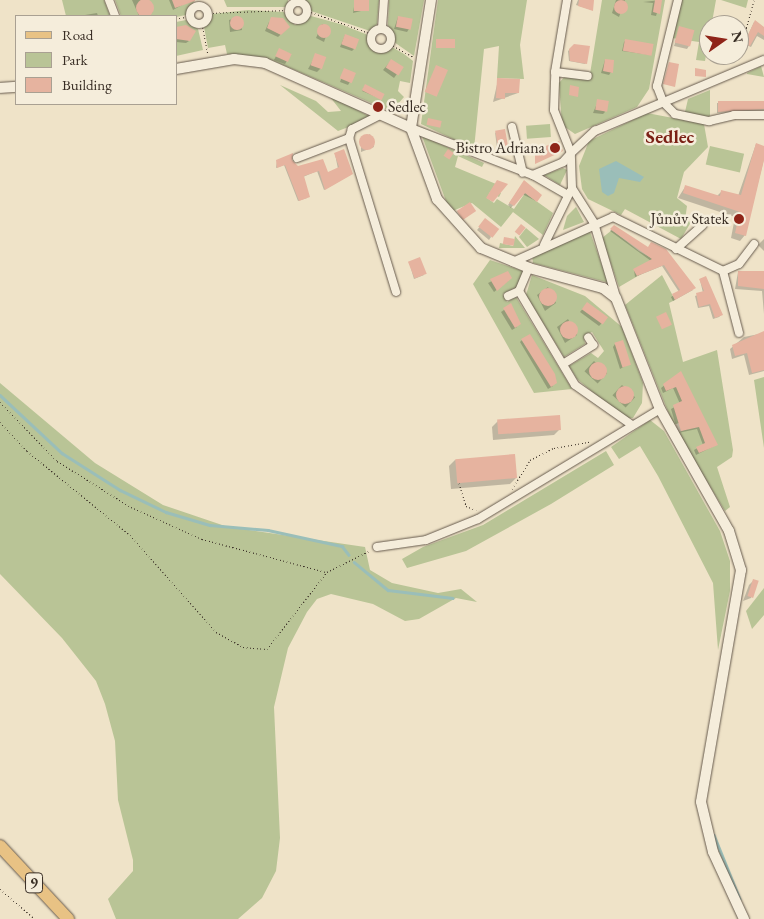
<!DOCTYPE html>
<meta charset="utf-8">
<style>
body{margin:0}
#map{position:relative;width:764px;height:919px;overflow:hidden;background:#efe3c8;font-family:"EB Garamond",serif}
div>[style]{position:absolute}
.green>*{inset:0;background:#b9c496;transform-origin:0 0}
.water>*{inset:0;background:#9abeb9}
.shadow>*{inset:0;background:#0003;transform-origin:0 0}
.stream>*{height:2.5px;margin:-1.25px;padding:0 1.25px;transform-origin:1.25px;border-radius:1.25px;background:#9abeb9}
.building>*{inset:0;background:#e6b39f;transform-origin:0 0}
.round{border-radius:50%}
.path>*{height:1px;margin-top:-0.5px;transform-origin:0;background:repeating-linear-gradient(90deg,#382d24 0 1px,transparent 0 3.5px)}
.roads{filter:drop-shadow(0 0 1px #665a4d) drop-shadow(0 0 1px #665a4d)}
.minor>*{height:8px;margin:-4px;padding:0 4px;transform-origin:4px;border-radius:4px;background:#f5eddb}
.minor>.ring{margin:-4px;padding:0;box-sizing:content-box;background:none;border:8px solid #f5eddb;border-radius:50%}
.tertiary>*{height:10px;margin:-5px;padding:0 5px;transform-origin:5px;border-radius:5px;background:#f5eddb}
.primary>*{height:12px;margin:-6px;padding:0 6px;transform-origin:6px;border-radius:6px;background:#e8c284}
.dots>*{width:14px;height:14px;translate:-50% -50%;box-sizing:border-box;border:2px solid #f5eddb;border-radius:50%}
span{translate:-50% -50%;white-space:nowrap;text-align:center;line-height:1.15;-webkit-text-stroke:5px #f5eddb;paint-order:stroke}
.shield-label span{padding:1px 4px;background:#f5eddb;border:1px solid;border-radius:4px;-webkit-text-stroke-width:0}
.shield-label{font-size:15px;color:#382d24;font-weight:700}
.poi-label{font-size:16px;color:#382d24}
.left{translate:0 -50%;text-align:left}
.right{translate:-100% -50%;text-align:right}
.quarter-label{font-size:19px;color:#7a1f14;font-weight:700}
.legend{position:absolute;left:15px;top:15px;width:162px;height:90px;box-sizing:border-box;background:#f5eddb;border:1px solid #a9a092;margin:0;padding:6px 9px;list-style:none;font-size:15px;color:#382d24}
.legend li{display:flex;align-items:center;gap:10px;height:25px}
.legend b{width:25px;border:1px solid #a9a092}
.north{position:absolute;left:699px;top:15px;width:50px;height:50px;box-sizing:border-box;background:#f5eddb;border:1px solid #a9a092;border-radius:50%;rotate:77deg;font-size:14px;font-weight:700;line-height:20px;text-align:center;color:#382d24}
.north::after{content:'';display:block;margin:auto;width:18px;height:22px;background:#8f2418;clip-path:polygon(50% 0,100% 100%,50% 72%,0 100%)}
</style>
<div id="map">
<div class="green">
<div style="clip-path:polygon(62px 0,104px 0,110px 16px,66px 16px)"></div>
<div style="clip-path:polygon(115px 0,195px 0,186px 15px,176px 17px,121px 16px)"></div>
<div style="clip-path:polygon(224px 0,288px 0,288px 2px,285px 7px,227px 7px)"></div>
<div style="clip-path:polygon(304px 0,379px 0,377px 24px,370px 31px,311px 11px)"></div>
<div style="clip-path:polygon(389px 0,424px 0,414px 56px,394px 42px,388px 25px)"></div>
<div style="clip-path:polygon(438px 0,527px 0,520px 45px,524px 79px,497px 78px,499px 46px,484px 49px,474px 149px,421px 124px)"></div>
<div style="clip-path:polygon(602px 0,665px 0,649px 89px,637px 107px,575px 134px,562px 125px,559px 83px,565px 76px,589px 80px)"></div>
<div style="clip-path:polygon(682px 0,716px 0,705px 61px,696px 60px,699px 42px,672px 38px)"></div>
<div style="clip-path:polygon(721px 0,748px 0,746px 8px)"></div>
<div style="clip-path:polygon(248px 10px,284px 12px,295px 25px,311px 16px,340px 24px,368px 35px,374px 51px,392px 47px,404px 54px,413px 61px,410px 83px,400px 81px,398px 91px,404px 97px,397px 105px,401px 109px,390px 111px,267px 58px,227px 54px,225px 45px,208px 48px,204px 27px,212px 14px)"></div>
<div style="clip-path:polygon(186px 20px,198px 29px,203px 50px,176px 56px,176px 22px)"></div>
<div style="clip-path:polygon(761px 66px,764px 77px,747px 74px,747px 73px)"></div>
<div style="clip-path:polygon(280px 85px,316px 101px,328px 112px,341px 111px,327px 93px,372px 118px,338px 131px)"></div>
<div style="clip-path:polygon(710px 90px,710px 118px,685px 112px,688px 99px)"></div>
<div style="clip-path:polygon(647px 113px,704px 124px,708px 147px,684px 172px,677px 198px,687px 206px,685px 220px,691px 222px,681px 239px,625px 209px,621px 215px,588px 199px,582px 189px,579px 166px,589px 141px)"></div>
<div style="left:550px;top:124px;width:13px;height:24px;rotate:86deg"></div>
<div style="clip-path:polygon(422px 136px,484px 163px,482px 167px,458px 156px,455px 167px,496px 184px,493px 189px,501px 193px,499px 197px,490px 192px,487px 198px,494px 203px,497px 199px,514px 209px,525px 193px,553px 213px,543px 235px,513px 212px,501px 227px,472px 203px,450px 212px)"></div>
<div style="left:710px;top:146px;width:35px;height:19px;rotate:13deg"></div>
<div style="clip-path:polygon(563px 168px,567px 170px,560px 185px,544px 175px)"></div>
<div style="clip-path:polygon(576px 207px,584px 222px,563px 230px,567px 216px)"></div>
<div style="clip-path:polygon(526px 228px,539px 239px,527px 247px,519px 237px)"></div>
<div style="clip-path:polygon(612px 230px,639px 251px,660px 263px,619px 287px,602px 238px)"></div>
<div style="clip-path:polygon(586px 231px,590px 232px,611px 290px,606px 282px,533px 263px,532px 255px)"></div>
<div style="clip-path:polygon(515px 236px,525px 248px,499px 248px,500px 243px,513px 246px)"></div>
<div style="clip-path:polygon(490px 260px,523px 271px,517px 287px,503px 294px,507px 302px,516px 297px,572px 389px,534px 393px,473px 284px)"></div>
<div style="clip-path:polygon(532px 275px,585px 296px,622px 327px,643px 383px,642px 403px,633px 418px,624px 418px,577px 379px,569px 366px,591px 353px,598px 358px,604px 351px,592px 332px,584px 336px,585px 344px,564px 357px,526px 295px)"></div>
<div style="clip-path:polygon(662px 275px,675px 300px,669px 303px,683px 362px,717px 350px,733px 450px,732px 457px,717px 467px,730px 507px,725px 511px,677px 433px,684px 430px,681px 422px,674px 425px,671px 419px,625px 305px)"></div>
<div style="clip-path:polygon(764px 377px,764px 448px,754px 380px)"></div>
<div style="clip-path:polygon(0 383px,95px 463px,163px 505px,228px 527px,365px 547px,370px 570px,392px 583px,438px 593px,461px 589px,477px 602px,456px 598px,419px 619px,405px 621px,373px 604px,331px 594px,317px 599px,307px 612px,288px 648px,274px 707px,280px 838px,276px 871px,262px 898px,238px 919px,116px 919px,108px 899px,133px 871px,133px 860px,118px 800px,115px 741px,105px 704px,96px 681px,62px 638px,0 574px)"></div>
<div style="clip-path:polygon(650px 420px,664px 431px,720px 531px,730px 561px,730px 591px,718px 650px,713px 583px,658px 476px,640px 446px,619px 459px,611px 447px)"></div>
<div style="clip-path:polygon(606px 451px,614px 465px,551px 504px,466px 551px,407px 568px,402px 559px,423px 547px,483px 525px)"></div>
<div style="clip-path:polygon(764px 588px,764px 615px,752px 629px,746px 611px)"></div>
</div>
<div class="water">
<div style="clip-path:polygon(616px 161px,644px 177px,640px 182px,619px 178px,614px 193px,608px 196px,602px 192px,599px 169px)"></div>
</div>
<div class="shadow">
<div style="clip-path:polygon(132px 0,146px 0,153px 12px,139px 16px)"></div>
<div style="clip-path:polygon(169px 0,183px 0,184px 4px,173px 10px)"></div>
<div style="clip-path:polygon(578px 0,593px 0,592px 10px,576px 5px)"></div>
<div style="clip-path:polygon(616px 0,625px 0,619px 17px,612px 13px)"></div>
<div style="clip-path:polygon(661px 0,656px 16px,651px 15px,653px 3px,643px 2px)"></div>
<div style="clip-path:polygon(355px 1px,369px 9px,353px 13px)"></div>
<div style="clip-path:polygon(97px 13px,98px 16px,84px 16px,85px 15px)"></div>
<div style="clip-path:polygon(240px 17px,242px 30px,230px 32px,229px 20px)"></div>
<div style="clip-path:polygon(398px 17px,409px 29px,407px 32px,394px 29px)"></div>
<div style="clip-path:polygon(282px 19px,289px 27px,278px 37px,265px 31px,269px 22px)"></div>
<div style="clip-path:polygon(754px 22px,764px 28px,764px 40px,757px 36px,751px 47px,744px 44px)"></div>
<div style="clip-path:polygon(322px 24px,329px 27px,324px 42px,316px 38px)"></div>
<div style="clip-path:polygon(680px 28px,689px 46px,687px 49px,674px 46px)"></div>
<div style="clip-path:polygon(176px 29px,189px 41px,186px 43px,176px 42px)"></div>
<div style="clip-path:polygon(345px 35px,355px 48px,352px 51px,340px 47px)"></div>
<div style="clip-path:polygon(624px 42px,625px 41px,651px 55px,622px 51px)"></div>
<div style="clip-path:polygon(575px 45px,586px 63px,585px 64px,569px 61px,568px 51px)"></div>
<div style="clip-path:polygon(279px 50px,291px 54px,285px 64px,274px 60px)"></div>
<div style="clip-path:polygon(316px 55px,321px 68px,317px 72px,308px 69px)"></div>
<div style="clip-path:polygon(605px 60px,611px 72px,609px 75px,601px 73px)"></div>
<div style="clip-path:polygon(389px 63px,402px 67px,394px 78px,383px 70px)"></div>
<div style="clip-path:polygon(344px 71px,355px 74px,348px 85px,340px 82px)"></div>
<div style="clip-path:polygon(498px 80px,518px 93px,493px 102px)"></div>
<div style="clip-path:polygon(364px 87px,381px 99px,362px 91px)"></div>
<div style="clip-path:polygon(598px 101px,605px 112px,603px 114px,593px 113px)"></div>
<div style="clip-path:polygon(717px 103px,764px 103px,764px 110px,717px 113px)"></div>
<div style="clip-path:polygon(495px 132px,506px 146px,497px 148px)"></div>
<div style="clip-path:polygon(370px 134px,374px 147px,361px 152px,361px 140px)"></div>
<div style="clip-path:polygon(756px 144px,764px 147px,764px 159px,745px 235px,740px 241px,731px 238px,735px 217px,678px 198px,685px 187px,717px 196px,721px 192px,738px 196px)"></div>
<div style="clip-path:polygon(335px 154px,350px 175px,324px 190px,317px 171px,303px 177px,307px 198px,298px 201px,284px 165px,276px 168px,277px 161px,290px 160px,298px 168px,322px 161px,327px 174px,338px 169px)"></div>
<div style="clip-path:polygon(524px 182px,536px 201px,522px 194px,511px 208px,508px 205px)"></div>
<div style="clip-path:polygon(483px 223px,491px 237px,489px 240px,477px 230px)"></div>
<div style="clip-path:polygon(614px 226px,647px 248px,693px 290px,673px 301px,671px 297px,679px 292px,662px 266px,635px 277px,634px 270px,651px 261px,610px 231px)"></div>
<div style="clip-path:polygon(764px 239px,764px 251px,758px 245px)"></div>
<div style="clip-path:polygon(409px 262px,424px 275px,414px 279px)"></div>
<div style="clip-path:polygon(738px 272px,764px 272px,764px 314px,762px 291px,735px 289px)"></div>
<div style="clip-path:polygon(508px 273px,508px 281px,494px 292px,488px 283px)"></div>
<div style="clip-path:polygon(700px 280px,721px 315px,719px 317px,713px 319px,709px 306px,698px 308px,695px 296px,703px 293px)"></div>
<div style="clip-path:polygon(548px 287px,556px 303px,545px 311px,537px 295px)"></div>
<div style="clip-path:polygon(511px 305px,517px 327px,512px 330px,501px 312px)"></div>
<div style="clip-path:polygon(585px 306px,602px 323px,599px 326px,580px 312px)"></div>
<div style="clip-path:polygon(568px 319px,577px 335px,565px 343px,557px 327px)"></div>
<div style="clip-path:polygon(764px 333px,764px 371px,749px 375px,744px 355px,732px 359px,730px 349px,744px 337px)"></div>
<div style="clip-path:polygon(522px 340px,553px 386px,548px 389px,520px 342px)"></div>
<div style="clip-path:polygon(615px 344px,629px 364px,620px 369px,613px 347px)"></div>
<div style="left:594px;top:361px;width:18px;height:14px;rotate:43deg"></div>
<div style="clip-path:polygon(680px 373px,716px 445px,696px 455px,694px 450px,703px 445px,697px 429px,678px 433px,671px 409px,680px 404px,673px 388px,663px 393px,661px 388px)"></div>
<div style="left:622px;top:385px;width:18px;height:14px;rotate:43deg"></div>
<div style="clip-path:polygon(498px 421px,560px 429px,554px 435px,493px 440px,492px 427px)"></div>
<div style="clip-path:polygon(455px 460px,516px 478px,510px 484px,451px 489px,449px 466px)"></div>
<div style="clip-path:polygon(753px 581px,751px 598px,743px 601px,749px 585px)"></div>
</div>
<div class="stream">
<div style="left:0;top:395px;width:85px;rotate:43.1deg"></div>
<div style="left:62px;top:453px;width:69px;rotate:32.5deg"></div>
<div style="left:120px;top:490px;width:51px;rotate:25.6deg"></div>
<div style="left:166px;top:512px;width:46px;rotate:16.5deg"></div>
<div style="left:210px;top:525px;width:58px;rotate:4.9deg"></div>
<div style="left:268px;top:530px;width:76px;rotate:12.2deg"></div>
<div style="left:342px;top:546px;width:11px;rotate:52deg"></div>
<div style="left:354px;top:562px;width:44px;rotate:39.5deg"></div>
<div style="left:388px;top:590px;width:65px;rotate:7deg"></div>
<div style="left:714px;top:835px;width:69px;rotate:67.9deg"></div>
</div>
<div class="building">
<div class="round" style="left:136px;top:-1px;width:18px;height:18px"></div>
<div style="clip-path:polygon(172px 0,195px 0,195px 1px,175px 8px)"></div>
<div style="left:354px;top:0;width:15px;height:11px"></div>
<div style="clip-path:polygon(579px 0,594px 0,593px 11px,578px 6px)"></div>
<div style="clip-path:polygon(655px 0,662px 0,660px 14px,653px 12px)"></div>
<div class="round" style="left:614px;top:0;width:14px;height:14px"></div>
<div style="left:398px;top:16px;width:15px;height:11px;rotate:11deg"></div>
<div class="round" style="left:230px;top:16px;width:14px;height:14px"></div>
<div style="clip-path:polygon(271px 17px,283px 18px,290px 27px,281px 35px,267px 28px)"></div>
<div style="clip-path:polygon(755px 20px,764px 27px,764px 36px,758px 32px,750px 46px,744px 43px)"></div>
<div class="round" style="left:317px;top:24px;width:14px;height:14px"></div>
<div style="clip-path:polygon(186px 25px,196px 31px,190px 41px,176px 39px,176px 27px)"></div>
<div style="left:679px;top:26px;width:16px;height:17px;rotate:15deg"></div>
<div style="left:345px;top:34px;width:15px;height:11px;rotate:20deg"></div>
<div style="left:455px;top:39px;width:9px;height:19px;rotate:90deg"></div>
<div style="left:625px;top:39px;width:29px;height:12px;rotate:10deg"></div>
<div style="clip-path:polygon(574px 44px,590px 46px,587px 64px,570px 61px,569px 49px)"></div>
<div style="left:279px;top:48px;width:14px;height:9px;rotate:25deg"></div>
<div style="left:315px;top:53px;width:12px;height:13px;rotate:20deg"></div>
<div style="left:391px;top:59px;width:15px;height:10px;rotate:32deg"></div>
<div style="clip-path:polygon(605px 59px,614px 60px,613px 73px,603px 71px)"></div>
<div style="clip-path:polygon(669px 62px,679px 64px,675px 87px,663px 84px)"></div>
<div style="left:436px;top:65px;width:13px;height:29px;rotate:23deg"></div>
<div style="left:344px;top:68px;width:13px;height:11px;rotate:23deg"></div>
<div style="clip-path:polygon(695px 68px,706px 70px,706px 77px,695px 76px)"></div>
<div style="clip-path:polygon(497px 78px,520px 79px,519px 93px,505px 93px,505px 99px,496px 98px)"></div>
<div style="left:365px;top:84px;width:22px;height:7px;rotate:27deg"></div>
<div style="clip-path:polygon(570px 85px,579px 87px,578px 97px,569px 95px)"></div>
<div style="left:597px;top:99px;width:12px;height:11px;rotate:9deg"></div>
<div style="clip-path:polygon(718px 101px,764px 101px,764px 109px,718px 112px)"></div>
<div style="left:428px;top:118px;width:14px;height:7px;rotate:12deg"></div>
<div style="left:505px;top:129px;width:17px;height:10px;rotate:80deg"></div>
<div class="round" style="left:359px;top:134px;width:16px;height:16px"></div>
<div style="clip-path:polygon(559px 141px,563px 151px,535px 164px,535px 150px)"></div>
<div style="clip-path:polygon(756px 143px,764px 146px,764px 160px,746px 236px,735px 233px,740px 212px,683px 193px,685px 185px,720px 196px,721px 190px,741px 195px)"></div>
<div style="clip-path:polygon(344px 149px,353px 174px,325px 190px,319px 171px,304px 176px,310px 197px,299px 201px,285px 165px,277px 168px,276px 160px,293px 153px,292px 160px,298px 166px,323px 159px,328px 172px,339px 167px,334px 153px)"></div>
<div style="left:448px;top:149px;width:7px;height:8px;rotate:34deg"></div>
<div style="clip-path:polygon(497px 180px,508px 184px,493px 202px,486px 198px)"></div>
<div style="clip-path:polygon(524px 180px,542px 195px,537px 202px,525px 193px,514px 206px,509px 203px)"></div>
<div style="left:470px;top:202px;width:11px;height:16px;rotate:56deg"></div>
<div style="left:485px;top:218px;width:18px;height:11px;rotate:38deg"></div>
<div style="left:521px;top:224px;width:6px;height:10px;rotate:39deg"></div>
<div style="clip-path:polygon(614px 225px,648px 247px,651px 242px,666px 249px,696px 288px,675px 300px,672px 294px,680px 290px,664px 265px,637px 276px,633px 269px,652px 259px,610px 229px)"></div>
<div style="left:504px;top:237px;width:11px;height:7px;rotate:10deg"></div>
<div style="left:420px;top:257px;width:18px;height:13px;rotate:68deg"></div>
<div style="clip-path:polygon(508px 271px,512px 278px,497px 291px,490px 279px)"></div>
<div style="clip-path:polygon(738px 271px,764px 271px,764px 289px,738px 286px)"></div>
<div style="clip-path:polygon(706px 276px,723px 315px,715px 318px,710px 304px,699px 307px,696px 293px,704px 291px,699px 279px)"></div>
<div class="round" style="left:539px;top:288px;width:18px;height:18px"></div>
<div style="left:587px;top:302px;width:26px;height:9px;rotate:36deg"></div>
<div style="clip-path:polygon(511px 303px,521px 324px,515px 328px,503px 308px)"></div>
<div style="left:666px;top:312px;width:14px;height:11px;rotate:65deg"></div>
<div class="round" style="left:560px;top:321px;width:18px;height:18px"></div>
<div style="clip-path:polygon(764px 331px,764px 370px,752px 373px,747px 353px,735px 356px,732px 345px)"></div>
<div style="clip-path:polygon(530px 334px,555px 374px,557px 383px,551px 387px,521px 339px)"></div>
<div style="left:623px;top:340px;width:26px;height:9px;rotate:72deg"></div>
<div class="round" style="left:589px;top:362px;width:18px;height:18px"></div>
<div style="clip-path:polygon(681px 371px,718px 445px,699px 453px,696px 447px,705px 443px,699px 427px,681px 431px,673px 405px,682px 401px,676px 387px,666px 391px,663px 384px)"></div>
<div class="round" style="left:616px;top:386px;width:18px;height:18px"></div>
<div style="left:560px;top:415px;width:15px;height:63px;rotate:86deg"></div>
<div style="left:515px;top:454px;width:24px;height:60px;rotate:85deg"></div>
<div style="left:753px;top:579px;width:6px;height:18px;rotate:18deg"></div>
</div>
<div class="path">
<div style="left:308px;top:11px;width:68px;rotate:19.8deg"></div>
<div style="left:209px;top:13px;width:80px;rotate:-2.1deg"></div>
<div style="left:176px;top:19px;width:14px;rotate:-12deg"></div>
<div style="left:202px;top:24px;width:31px;rotate:79deg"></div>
<div style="left:390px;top:44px;width:26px;rotate:29deg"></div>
<div style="left:739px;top:55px;width:57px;rotate:-74.7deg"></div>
<div style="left:0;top:402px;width:82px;rotate:46deg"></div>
<div style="left:57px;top:461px;width:87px;rotate:31.9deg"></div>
<div style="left:131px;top:507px;width:78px;rotate:24.3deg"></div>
<div style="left:202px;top:539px;width:128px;rotate:14.9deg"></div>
<div style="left:0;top:422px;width:40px;rotate:47deg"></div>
<div style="left:27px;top:451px;width:133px;rotate:39.2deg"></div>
<div style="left:130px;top:535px;width:130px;rotate:48.4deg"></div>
<div style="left:216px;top:632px;width:31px;rotate:29deg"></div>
<div style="left:243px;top:647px;width:24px;rotate:5deg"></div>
<div style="left:267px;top:649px;width:98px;rotate:-52.1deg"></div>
<div style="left:327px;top:572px;width:47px;rotate:-26.6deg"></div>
<div style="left:459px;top:483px;width:24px;rotate:73deg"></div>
<div style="left:466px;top:506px;width:11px;rotate:22deg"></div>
<div style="left:512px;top:489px;width:34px;rotate:-58deg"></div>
<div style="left:530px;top:460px;width:27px;rotate:-27deg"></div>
<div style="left:554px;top:448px;width:36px;rotate:-10deg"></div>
<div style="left:0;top:889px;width:46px;rotate:40.6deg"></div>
</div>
<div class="roads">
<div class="minor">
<div style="left:109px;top:0;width:17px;rotate:69deg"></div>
<div style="left:678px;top:0;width:89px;rotate:103.7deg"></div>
<div style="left:657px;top:86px;width:17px;rotate:69deg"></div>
<div style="left:663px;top:102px;width:17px;rotate:45deg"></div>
<div style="left:675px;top:114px;width:35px;rotate:12deg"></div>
<div style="left:709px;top:121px;width:26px;rotate:-13deg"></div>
<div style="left:734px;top:115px;width:30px"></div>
<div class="ring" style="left:289px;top:2px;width:10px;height:10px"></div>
<div class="ring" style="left:190px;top:6px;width:10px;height:10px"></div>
<div style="left:382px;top:28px;width:28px;rotate:-86deg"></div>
<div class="ring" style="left:371px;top:29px;width:12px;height:12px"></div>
<div style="left:555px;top:72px;width:33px;rotate:7deg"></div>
<div style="left:382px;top:114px;width:34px;rotate:153deg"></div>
<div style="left:352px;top:129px;width:9px;rotate:108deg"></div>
<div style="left:349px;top:138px;width:161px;rotate:73deg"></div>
<div style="left:512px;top:127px;width:47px;rotate:76.6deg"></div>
<div style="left:411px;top:128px;width:131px;rotate:21.1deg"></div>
<div style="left:533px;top:175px;width:39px;rotate:30deg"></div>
<div style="left:297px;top:158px;width:56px;rotate:-21deg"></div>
<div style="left:533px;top:175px;width:33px;rotate:-23deg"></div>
<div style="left:563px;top:162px;width:12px;rotate:-48deg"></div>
<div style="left:571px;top:153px;width:46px;rotate:-111.6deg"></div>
<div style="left:554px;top:110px;width:38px;rotate:-88deg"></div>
<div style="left:555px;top:72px;width:73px;rotate:-80.5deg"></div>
<div style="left:544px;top:245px;width:59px;rotate:-63.9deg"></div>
<div style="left:676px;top:249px;width:36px;rotate:-42deg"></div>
<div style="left:513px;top:262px;width:110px;rotate:-24.2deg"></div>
<div style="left:613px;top:217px;width:123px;rotate:26.1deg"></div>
<div style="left:723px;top:271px;width:17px;rotate:-24deg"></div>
<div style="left:739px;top:264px;width:25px;rotate:-53deg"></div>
<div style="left:723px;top:271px;width:64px;rotate:75.5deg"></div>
<div style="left:519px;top:291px;width:21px;rotate:-67deg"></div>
<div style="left:508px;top:296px;width:12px;rotate:-24deg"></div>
<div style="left:519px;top:291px;width:109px;rotate:59.2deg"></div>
<div style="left:575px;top:385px;width:70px;rotate:35.1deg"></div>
<div style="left:616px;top:297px;width:77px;rotate:-106.6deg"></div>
<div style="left:594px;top:223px;width:41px;rotate:-122.2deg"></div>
<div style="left:572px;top:188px;width:35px;rotate:-92deg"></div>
<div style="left:571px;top:153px;width:33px;rotate:-43deg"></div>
<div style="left:595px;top:131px;width:183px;rotate:-22.8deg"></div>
<div style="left:563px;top:364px;width:36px;rotate:-32deg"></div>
<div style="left:593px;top:345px;width:9px;rotate:-122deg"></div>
<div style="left:377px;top:547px;width:49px;rotate:-8.1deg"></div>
<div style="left:426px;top:540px;width:56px;rotate:-22deg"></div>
<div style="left:478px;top:519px;width:213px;rotate:-31.1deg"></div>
</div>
<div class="tertiary">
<div style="left:431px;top:0;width:130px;rotate:98.9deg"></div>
<div style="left:411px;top:128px;width:76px;rotate:69.9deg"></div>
<div style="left:437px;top:199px;width:66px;rotate:48.1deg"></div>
<div style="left:481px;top:248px;width:52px;rotate:22.6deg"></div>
<div style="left:529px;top:268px;width:77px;rotate:15.1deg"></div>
<div style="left:603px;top:288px;width:16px;rotate:38deg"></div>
<div style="left:616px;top:298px;width:119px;rotate:68.4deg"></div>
<div style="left:660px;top:409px;width:140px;rotate:60.5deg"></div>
<div style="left:729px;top:531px;width:41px;rotate:72.9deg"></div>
<div style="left:741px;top:570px;width:235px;rotate:99.8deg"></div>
<div style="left:701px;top:802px;width:51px;rotate:76.5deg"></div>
<div style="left:713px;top:852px;width:74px;rotate:65.2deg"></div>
<div style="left:176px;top:69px;width:59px;rotate:-9.8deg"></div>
<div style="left:234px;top:59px;width:31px;rotate:7deg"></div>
<div style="left:265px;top:63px;width:160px;rotate:24deg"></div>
<div style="left:0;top:88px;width:16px;rotate:-4deg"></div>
</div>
<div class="primary">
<div style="left:0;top:846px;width:100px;rotate:47deg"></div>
</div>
</div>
<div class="dots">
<div style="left:378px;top:107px;background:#8f2418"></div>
<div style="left:555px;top:148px;background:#8f2418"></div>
<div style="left:739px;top:219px;background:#8f2418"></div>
</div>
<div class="shield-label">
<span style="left:34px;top:883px">9</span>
</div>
<div class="poi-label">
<span class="left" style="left:388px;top:107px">Sedlec</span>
<span class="right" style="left:545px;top:148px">Bistro Adriana</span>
<span class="right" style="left:729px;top:219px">Jůnův Statek</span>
</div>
<div class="quarter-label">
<span style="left:670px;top:137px">Sedlec</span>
</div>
<ul class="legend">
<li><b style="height:6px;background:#e8c284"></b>Road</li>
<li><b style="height:14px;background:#b9c496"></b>Park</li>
<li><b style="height:14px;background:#e6b39f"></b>Building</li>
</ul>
<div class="north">N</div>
</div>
